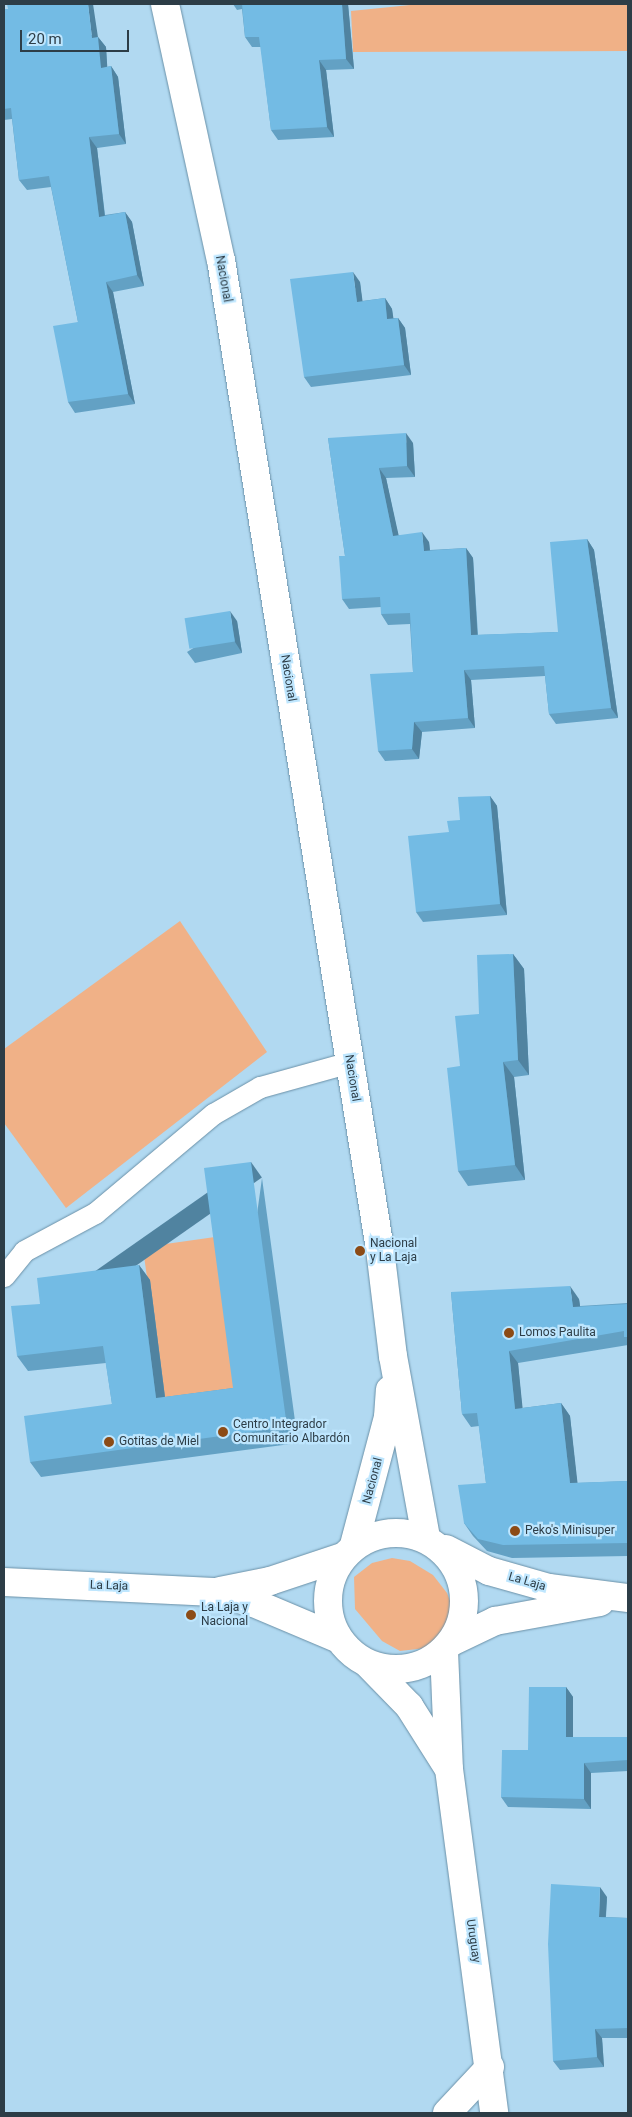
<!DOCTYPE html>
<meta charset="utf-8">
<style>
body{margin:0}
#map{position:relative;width:632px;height:2117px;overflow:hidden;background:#b1d9f1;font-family:Roboto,sans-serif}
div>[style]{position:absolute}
.green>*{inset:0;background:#f0b187;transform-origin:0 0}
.roads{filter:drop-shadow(0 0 1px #6a90a7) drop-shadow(0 0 1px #6a90a7)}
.service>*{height:21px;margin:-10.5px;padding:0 10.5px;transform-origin:10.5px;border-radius:10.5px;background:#fff}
.minor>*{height:28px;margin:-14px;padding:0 14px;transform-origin:14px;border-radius:14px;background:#fff}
.secondary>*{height:28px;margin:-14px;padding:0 14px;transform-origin:14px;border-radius:14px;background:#fff}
.secondary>.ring{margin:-14px;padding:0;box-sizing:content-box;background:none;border:28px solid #fff;border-radius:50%}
.wall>*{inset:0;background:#63a1c4}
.shaded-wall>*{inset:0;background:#5083a0;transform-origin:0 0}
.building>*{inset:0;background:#73bbe4;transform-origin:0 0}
.dots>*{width:14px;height:14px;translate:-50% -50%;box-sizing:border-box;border:2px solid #bee6fe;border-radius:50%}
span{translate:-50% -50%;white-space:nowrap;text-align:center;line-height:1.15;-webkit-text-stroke:4.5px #bee6fe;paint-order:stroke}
.street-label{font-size:12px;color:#2d3d47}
.poi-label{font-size:12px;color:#2d3d47}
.left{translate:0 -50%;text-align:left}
.frame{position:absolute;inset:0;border:5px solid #2d3d47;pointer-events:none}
.scale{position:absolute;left:20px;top:30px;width:109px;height:22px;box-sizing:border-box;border:2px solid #2d3d47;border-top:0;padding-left:6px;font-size:15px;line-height:18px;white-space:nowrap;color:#2d3d47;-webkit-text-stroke:4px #bee6fe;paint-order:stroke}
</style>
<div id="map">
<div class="green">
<div style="clip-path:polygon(420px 4px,628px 4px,628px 51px,353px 52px,351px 11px)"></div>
<div style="clip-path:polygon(180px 921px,267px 1052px,66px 1208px,4px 1123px,4px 1049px)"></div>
<div style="left:222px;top:1236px;width:168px;height:80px;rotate:82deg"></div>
<div style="clip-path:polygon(392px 1558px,410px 1561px,433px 1575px,447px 1593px,455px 1613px,435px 1647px,400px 1651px,382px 1641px,355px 1609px,354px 1577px,372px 1563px)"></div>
</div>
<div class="roads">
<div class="service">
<div style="left:4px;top:1276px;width:32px;rotate:-51deg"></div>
<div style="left:24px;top:1251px;width:81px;rotate:-28.2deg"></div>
<div style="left:95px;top:1213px;width:154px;rotate:-40deg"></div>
<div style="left:213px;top:1114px;width:54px;rotate:-29.9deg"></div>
<div style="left:260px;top:1087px;width:93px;rotate:-15.5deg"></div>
</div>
<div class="minor">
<div style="left:165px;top:4px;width:262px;rotate:77.7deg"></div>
<div style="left:221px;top:260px;width:1002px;rotate:80.87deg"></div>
<div style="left:380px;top:1249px;width:108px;rotate:83.1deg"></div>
<div style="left:393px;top:1356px;width:185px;rotate:79.7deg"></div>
<div style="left:354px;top:1545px;width:132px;rotate:-75.1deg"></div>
<div style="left:388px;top:1417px;width:27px;rotate:-86deg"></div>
<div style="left:444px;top:1651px;width:118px;rotate:87.6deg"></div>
<div style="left:449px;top:1769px;width:347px;rotate:82.5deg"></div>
<div style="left:368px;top:1664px;width:59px;rotate:45.7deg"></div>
<div style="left:409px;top:1706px;width:71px;rotate:57.7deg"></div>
<div style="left:447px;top:2113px;width:63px;rotate:-46.9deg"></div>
</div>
<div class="secondary">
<div class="ring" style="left:328px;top:1533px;width:108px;height:108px"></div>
<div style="left:446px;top:1549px;width:48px;rotate:27.1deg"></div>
<div style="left:489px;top:1571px;width:62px;rotate:15.8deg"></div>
<div style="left:549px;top:1588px;width:80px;rotate:7.2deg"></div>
<div style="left:4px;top:1582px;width:210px;rotate:2.7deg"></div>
<div style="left:214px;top:1592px;width:41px;rotate:15.4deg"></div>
<div style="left:254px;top:1603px;width:90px;rotate:22.9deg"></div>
<div style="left:220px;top:1591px;width:51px;rotate:-11.3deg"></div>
<div style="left:270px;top:1581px;width:76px;rotate:-18.4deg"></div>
<div style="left:453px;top:1641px;width:47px;rotate:-25.5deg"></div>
<div style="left:495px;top:1621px;width:107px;rotate:-10.3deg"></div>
</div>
</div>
<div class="wall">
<div style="clip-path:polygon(233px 4px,348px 4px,354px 69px,326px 70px,334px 137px,278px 140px,271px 130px,261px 47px,252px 47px,245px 37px,242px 9px,237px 10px)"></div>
<div style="clip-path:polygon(8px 9px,98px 37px,106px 47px,107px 67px,111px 66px,118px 77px,126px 144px,97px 148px,105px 215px,125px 212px,132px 222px,144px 286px,113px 292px,135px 404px,75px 413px,68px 402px,78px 322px,51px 187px,27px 190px,19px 180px,12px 119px,4px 120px,4px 81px)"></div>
<div style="clip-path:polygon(360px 282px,362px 301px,385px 298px,392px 309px,393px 318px,398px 318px,405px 328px,411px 375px,311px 387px,304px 377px)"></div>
<div style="clip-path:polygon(328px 438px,413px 443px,415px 477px,386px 478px,398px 535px,429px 542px,430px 550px,466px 548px,473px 558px,478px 635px,558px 632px,587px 539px,594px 550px,618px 718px,556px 724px,549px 714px,545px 676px,471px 680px,475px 728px,422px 732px,419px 759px,385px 761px,378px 751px,413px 672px,410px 624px,388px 625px,381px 614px,381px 607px,349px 609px,342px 599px,345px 556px)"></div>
<div style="clip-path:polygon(237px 621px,242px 653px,195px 663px,187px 652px)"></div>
<div style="clip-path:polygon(490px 796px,497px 806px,507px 915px,423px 922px,416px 912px,449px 832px,460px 820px)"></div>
<div style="clip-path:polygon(513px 954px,524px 969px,529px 1075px,514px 1077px,525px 1180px,468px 1186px,458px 1171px,460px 1066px,479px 1014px)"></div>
<div style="clip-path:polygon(262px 1178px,298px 1443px,41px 1477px,30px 1462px,112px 1404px,106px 1363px,28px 1371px,17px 1356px,40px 1304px,139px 1265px,150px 1280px,165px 1397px,233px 1388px)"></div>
<div style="clip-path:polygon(451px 1292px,579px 1299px,580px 1306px,628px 1303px,628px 1345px,518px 1363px,522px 1408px,561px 1403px,570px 1416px,577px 1483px,628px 1481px,628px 1556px,512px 1558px,487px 1551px,473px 1536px,464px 1523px,486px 1483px,479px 1426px,471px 1427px,462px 1414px)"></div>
<div style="clip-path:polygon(566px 1687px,573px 1697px,573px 1737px,628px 1737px,628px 1771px,591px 1773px,591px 1809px,508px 1807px,501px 1797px)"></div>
<div style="clip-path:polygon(607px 1897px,606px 1917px,628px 1918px,628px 2038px,602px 2038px,604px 2067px,560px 2070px,553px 2061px)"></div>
</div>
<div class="shaded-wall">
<div style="clip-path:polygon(88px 4px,93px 4px,99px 44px,98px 37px,106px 47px,108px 78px,101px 68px,92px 38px)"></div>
<div style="clip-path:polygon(342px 4px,348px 4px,354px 69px,346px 59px)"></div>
<div style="clip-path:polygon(319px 60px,326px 70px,334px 137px,327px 127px)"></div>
<div style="clip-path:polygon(111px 66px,118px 77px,126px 144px,119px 134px)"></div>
<div style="clip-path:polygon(89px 137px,97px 148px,106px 227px,99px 217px)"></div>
<div style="clip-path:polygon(125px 212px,132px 222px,144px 286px,137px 275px)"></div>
<div style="clip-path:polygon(353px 272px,360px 282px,364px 312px,357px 302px)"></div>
<div style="clip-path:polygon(106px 282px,113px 292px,135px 404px,128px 394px)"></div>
<div style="clip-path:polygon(385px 298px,392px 309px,395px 329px,387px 319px)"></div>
<div style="clip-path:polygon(398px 318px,405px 328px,411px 375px,404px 365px)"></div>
<div style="clip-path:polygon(406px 433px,413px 443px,415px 477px,407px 466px)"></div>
<div style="clip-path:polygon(379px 468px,386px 478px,401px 546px,393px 536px)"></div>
<div style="clip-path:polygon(422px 532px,429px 542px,431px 561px,424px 551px)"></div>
<div style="clip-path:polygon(587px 539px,594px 550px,618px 718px,611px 708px)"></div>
<div style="clip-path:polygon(466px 548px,473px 558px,478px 645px,471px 635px)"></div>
<div style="clip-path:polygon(230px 611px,237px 621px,242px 653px,235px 642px)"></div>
<div style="clip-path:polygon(464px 670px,471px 680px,475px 728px,468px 718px)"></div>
<div style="clip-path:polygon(414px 722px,422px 732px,419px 759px,412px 749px)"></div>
<div style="clip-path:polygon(490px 796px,497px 806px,507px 915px,500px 904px)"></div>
<div style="clip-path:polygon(513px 954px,524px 969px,529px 1075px,518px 1060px)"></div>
<div style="clip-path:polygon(503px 1062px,514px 1077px,525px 1180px,515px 1165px)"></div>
<div style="left:251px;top:1162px;width:19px;height:267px;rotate:55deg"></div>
<div style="clip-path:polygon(139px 1265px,150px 1280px,167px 1413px,156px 1398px)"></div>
<div style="clip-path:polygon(570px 1286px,579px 1299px,582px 1319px,573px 1307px)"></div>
<div style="clip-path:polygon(509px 1351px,518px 1363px,524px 1422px,515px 1409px)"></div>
<div style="clip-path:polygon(561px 1403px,570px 1416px,579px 1496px,570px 1483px)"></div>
<div style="clip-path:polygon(566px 1687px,573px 1697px,573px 1747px,566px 1737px)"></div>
<div style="clip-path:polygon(584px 1763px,591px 1773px,591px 1809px,584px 1799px)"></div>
<div style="clip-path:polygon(600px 1887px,607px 1897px,605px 1927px,599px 1917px)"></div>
<div style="clip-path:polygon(595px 2029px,602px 2038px,604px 2067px,597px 2057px)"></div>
</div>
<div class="building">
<div style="clip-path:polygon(7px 4px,88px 4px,92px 38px,98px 37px,101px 68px,111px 66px,119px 134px,89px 137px,99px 217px,125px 212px,137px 275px,106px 282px,128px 394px,68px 402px,53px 326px,78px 322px,49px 176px,19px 180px,11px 108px,4px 109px,4px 9px,8px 9px)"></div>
<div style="clip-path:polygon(242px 4px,342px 4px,346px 59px,319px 60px,327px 127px,271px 130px,259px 37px,245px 37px)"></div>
<div style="clip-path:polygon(353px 272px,357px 302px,385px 298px,387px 319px,398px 318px,404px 365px,304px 377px,290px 279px)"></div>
<div style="clip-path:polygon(406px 433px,407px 466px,379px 468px,393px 536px,422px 532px,424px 551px,466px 548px,471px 635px,558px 632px,550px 542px,587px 539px,611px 708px,549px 714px,544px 666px,464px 670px,468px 718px,414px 722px,412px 749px,378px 751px,370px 674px,413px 672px,410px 613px,381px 614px,380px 597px,342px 599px,339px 556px,345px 556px,328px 438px)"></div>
<div style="left:230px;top:611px;width:31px;height:46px;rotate:81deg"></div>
<div style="clip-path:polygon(490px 796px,500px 904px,416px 912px,408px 836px,449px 832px,447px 821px,460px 820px,458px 797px)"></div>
<div style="clip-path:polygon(513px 954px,518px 1060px,503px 1062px,515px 1165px,458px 1171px,447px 1068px,460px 1066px,455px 1016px,479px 1014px,477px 955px)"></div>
<div style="clip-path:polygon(251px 1162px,287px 1427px,30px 1462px,24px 1416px,112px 1404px,103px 1346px,17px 1356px,11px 1306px,40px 1304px,37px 1278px,139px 1265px,156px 1398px,233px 1388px,204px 1168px)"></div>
<div style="clip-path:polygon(570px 1286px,573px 1307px,628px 1304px,628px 1337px,624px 1337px,624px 1331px,509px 1351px,515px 1409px,561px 1403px,570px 1483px,628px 1481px,628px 1543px,503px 1545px,478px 1539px,464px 1523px,458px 1485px,486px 1483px,477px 1413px,462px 1414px,451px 1292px)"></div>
<div style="clip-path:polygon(529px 1687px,566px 1687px,566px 1737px,628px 1737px,628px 1760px,584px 1763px,584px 1799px,501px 1797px,502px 1750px,528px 1750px)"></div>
<div style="clip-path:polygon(551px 1884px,600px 1887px,599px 1917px,628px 1918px,628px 2028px,595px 2029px,597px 2057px,553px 2061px,548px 1944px)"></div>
</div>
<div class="dots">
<div style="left:360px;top:1251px;background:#8c4b16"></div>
<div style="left:509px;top:1333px;background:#8c4b16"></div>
<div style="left:223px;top:1432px;background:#8c4b16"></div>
<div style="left:109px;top:1442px;background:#8c4b16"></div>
<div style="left:515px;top:1531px;background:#8c4b16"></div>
<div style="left:191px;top:1615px;background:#8c4b16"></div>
</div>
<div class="street-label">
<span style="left:223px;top:279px;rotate:80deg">Nacional</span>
<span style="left:288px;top:678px;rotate:81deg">Nacional</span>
<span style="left:352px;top:1078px;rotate:81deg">Nacional</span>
<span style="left:373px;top:1481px;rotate:-75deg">Nacional</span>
<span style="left:527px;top:1582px;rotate:16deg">La Laja</span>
<span style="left:109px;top:1586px;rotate:2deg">La Laja</span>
<span style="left:473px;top:1941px;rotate:82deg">Uruguay</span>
</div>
<div class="poi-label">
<span class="left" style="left:370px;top:1251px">Nacional<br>y La Laja</span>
<span class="left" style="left:519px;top:1333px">Lomos Paulita</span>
<span class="left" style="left:233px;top:1432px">Centro Integrador<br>Comunitario Albardón</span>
<span class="left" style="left:119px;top:1442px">Gotitas de Miel</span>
<span class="left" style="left:525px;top:1531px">Peko's Minisuper</span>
<span class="left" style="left:201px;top:1615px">La Laja y<br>Nacional</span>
</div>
<div class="frame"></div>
<div class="scale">20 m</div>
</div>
